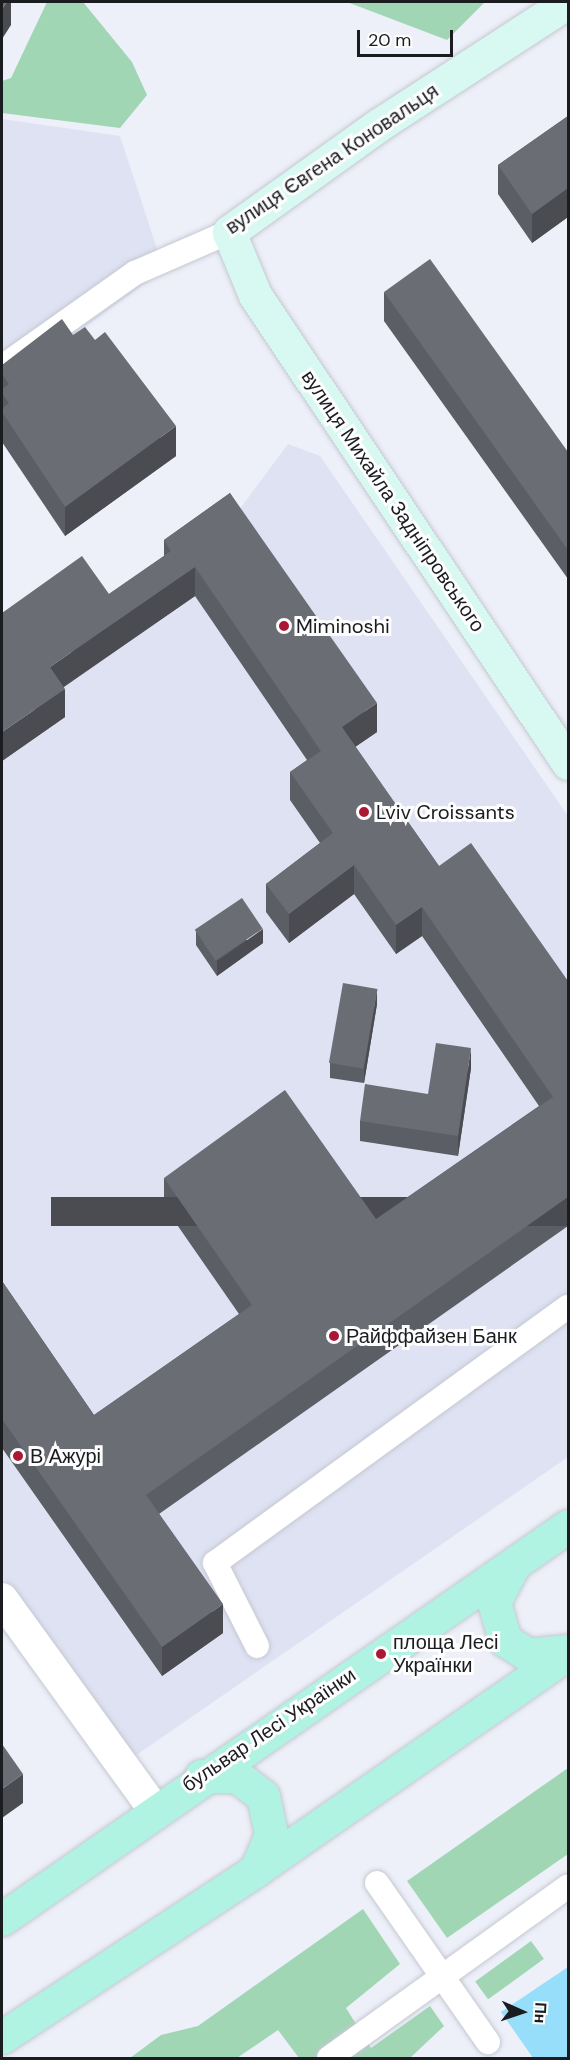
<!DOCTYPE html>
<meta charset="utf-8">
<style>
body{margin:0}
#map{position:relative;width:570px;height:2060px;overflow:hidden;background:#edf0f9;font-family:"DM Sans",sans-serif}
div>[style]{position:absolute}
.built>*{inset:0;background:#dee2f3}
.green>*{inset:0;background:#a1d6b5;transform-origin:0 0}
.water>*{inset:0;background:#97defa}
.roads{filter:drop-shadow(0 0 2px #c5c8d1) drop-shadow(0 0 2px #c5c8d1)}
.pedestrian>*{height:24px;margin:-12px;padding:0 12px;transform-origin:12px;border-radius:12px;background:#fff}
.minor>*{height:32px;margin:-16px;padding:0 16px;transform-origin:16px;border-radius:16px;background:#fff}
.secondary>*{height:33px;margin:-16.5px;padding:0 16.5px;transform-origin:16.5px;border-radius:16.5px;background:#d8f9f1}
.primary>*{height:33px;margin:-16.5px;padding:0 16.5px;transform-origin:16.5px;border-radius:16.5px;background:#b0f3e3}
.wall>*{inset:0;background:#5c5e65}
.shaded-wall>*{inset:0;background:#4b4c52;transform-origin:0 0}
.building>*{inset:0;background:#6b6d75;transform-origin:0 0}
.dots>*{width:16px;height:16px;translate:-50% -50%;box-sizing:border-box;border:3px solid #fdfdfd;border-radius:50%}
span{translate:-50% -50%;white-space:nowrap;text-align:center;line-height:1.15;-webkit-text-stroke:6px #fdfdfd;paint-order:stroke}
.street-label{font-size:20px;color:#1b1c20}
.poi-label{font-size:20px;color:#1b1c20}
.left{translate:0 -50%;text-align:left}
.frame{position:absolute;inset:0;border:3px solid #1b1c20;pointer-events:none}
.north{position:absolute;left:492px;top:1982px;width:60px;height:60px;-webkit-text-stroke:4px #fdfdfd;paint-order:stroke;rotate:93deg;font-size:16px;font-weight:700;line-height:24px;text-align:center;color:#1b1c20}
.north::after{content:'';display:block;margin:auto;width:21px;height:27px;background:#1b1c20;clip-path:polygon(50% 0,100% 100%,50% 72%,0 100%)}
.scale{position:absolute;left:357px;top:30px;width:96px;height:27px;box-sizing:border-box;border:3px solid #1b1c20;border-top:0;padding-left:8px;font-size:18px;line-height:21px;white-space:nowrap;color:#1b1c20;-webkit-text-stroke:4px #fdfdfd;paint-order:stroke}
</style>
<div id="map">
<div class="built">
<div style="clip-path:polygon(2px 119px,120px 136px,164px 270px,2px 387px)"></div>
<div style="clip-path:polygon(288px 444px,320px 456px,568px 816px,568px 1457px,135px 1756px,123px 1750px,2px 1576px,2px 642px,108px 623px,230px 522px)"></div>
</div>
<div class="green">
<div style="clip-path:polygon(47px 2px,83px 2px,132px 62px,147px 95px,120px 128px,2px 113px,2px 81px,11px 78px)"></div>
<div style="clip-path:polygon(347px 2px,485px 2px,447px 40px)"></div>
<div style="clip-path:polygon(568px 1768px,568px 1854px,447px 1938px,407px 1881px)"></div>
<div style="clip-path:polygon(363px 1909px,400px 1964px,346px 2008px,371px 2048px,430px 2006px,444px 2026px,410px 2058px,299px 2058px,278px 2030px,237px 2058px,130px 2058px,161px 2035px,198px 2026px)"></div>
<div style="left:531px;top:1941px;width:22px;height:69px;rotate:54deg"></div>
</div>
<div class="water">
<div style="clip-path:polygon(568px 1967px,568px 2058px,533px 2058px,501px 2012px)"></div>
</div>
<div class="roads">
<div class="pedestrian">
<div style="left:2px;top:367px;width:163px;rotate:-35.3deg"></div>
<div style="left:135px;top:273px;width:103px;rotate:-23.6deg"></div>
<div style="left:257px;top:1646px;width:93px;rotate:-116.8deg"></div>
<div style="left:215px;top:1563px;width:436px;rotate:-36deg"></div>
<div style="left:377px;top:1883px;width:194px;rotate:55.1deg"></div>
<div style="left:329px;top:2058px;width:294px;rotate:-35.7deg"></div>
</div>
<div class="minor">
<div style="left:2px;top:1599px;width:259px;rotate:54.1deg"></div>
</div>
<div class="secondary">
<div style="left:568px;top:2px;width:224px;rotate:147deg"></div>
<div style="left:380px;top:124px;width:186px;rotate:144.4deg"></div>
<div style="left:229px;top:232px;width:68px;rotate:67.6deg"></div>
<div style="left:255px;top:295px;width:563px;rotate:56.23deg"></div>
</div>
<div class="primary">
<div style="left:513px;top:1566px;width:41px;rotate:117.8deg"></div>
<div style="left:494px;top:1602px;width:40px;rotate:74deg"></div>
<div style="left:505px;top:1640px;width:27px;rotate:33deg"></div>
<div style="left:528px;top:1655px;width:40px;rotate:-5.7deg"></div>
<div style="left:201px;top:1776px;width:36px"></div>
<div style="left:237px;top:1776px;width:33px;rotate:38deg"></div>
<div style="left:263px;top:1796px;width:40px;rotate:78deg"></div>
<div style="left:271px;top:1835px;width:38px;rotate:113deg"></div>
<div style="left:2px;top:1919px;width:689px;rotate:-34.77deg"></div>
<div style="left:2px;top:2037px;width:304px;rotate:-33.3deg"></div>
<div style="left:256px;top:1870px;width:380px;rotate:-34.8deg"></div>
</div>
</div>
<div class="wall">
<div style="clip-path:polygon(568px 116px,568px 217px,532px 243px,498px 194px,498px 165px)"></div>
<div style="clip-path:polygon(384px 292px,568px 452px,568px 579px,384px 321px)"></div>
<div style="clip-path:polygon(73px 335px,176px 456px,65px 536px,2px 442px,2px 365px)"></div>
<div style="clip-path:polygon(230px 493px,377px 732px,355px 747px,439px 866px,568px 981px,568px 1226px,159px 1514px,223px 1633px,162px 1676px,2px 1448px,2px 1281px,94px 1415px,239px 1314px,164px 1206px,164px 1178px,376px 1219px,539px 1106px,422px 936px,396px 954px,354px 894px,289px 943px,266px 912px,266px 884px,320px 843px,290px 800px,290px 772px,307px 760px,195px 596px,64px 687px,65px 717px,2px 761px,109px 594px,164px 556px,164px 540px)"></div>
<div style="clip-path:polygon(196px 931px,263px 943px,217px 976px,196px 945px)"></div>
<div style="clip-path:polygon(377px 1004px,364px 1083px,330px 1078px,330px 1063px)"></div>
<div style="clip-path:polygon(471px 1068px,458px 1156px,360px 1141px,360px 1121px,428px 1094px)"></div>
</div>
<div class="shaded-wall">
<div style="clip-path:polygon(7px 2px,11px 2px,11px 25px,2px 39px,2px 9px)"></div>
<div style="clip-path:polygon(568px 188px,568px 217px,532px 243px,532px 214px)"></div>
<div style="clip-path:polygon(176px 426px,176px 456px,65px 536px,65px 507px)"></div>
<div style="clip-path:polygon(195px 567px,195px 596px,50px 696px,50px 667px)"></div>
<div style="clip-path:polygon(65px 689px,65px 717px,2px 761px,2px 732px)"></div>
<div style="clip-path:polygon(377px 703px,377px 732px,342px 756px,342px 727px)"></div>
<div style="clip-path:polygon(354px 865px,354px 894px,289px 943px,289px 914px)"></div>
<div style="clip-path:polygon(422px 907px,422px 936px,396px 954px,396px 925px)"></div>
<div style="clip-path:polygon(263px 929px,263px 943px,217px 976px,217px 961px)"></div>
<div style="clip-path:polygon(377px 989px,377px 1004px,364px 1083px,364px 1069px)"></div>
<div style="clip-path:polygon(471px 1048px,471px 1068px,458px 1156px,458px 1136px)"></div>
<div style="left:568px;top:1197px;width:29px;height:517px;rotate:90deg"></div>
<div style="clip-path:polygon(223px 1604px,223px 1633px,162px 1676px,162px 1647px)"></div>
<div style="clip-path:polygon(23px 1774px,23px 1803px,2px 1818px,2px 1789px)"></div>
</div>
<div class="building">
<div style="clip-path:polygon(2px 2px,7px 2px,2px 9px)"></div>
<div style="clip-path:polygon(568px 116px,568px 188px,532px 214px,498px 165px)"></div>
<div style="clip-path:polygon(430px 259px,568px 452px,568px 550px,384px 292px)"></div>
<div style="clip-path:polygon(62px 319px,73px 335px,85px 327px,95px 340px,105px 332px,176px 426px,65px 507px,2px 412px,2px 409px,9px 403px,2px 393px,2px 389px,9px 384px,2px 374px,2px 365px)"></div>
<div style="clip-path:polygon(230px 493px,377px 703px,342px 727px,439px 866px,471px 843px,568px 981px,568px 1197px,146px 1495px,223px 1604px,162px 1647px,2px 1419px,2px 1281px,94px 1415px,252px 1305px,164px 1178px,285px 1090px,376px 1219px,553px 1097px,422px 907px,396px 925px,354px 865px,289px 914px,266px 884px,333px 833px,290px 772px,321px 751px,195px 567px,50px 667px,65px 689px,2px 732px,2px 613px,82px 556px,109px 594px,171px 551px,164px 540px)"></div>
<div style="left:242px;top:898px;width:37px;height:57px;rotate:56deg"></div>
<div style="left:343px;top:983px;width:35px;height:81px;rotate:10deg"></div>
<div style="clip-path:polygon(436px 1043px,471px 1048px,458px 1136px,360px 1121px,365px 1084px,428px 1094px)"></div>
<div style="clip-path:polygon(2px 1744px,23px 1774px,2px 1789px)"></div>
</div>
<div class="dots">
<div style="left:284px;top:626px;background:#ac1734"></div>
<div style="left:364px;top:812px;background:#ac1734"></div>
<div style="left:334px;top:1336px;background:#ac1734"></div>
<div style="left:18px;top:1456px;background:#ac1734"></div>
<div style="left:381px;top:1654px;background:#ac1734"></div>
</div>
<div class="street-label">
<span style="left:332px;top:159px;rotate:-34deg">вулиця Євгена Коновальця</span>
<span style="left:393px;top:501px;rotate:56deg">вулиця Михайла Задніпровського</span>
<span style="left:269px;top:1730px;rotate:-34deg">бульвар Лесі Українки</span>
</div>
<div class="poi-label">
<span class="left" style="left:296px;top:626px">Miminoshi</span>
<span class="left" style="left:376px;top:812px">Lviv Croissants</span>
<span class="left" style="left:346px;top:1336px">Райффайзен Банк</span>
<span class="left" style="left:30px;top:1456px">В Ажурі</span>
<span class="left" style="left:393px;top:1654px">площа Лесі<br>Українки</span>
</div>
<div class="frame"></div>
<div class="north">Пн</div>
<div class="scale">20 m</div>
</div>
